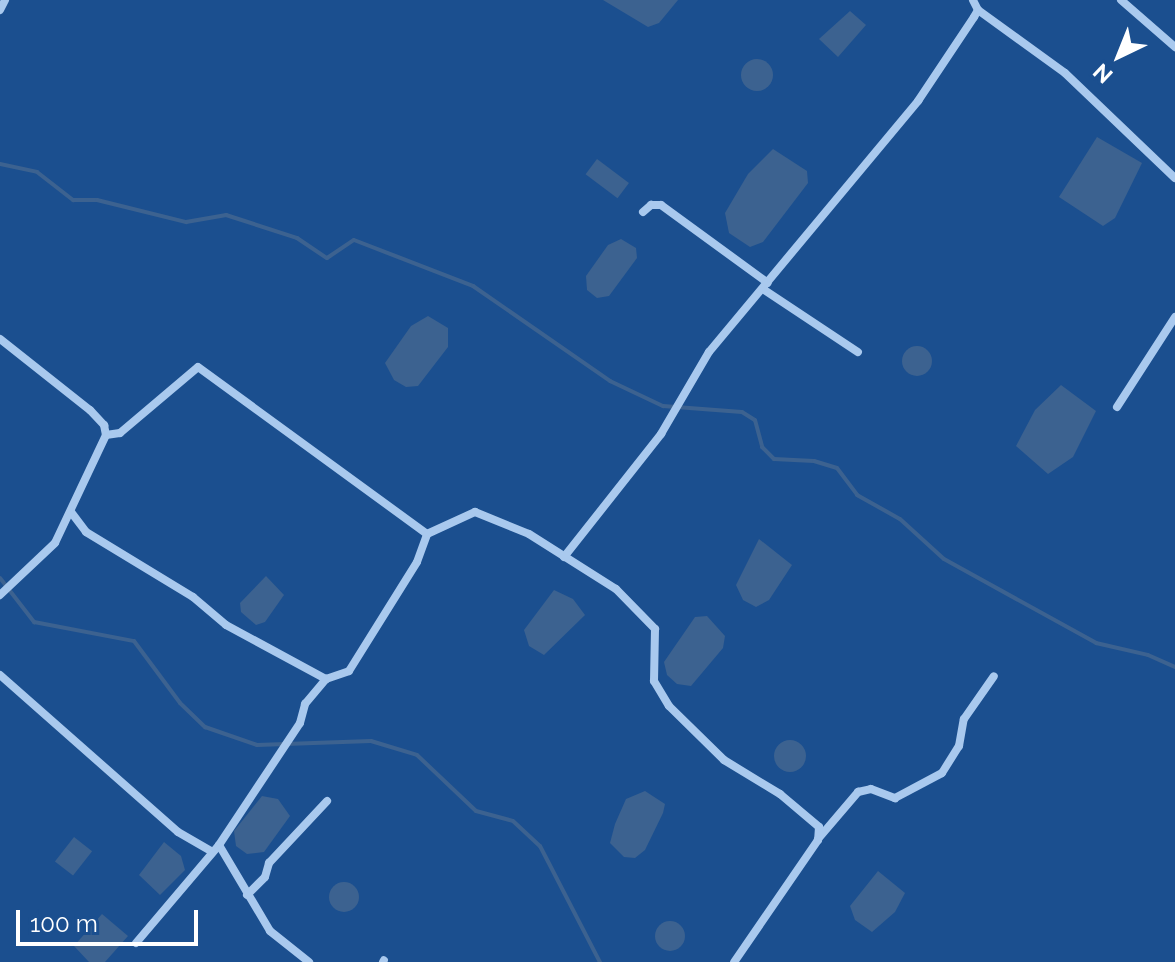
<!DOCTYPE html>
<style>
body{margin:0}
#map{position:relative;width:1175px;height:962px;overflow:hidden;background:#1b4f8f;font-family:Raleway,sans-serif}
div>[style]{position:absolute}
.water>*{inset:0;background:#3c6290;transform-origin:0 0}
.round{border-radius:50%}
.stream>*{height:4px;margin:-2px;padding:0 2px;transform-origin:2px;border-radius:2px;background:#3c6290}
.minor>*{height:8px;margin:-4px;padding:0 4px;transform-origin:4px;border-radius:4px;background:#a9c9ee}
span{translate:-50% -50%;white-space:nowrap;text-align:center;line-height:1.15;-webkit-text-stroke:7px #1b4f8f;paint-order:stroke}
.north{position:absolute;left:1079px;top:16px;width:80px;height:80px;-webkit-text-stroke:6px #1b4f8f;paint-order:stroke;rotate:223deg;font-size:22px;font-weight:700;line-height:32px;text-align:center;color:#fff}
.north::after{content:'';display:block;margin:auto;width:28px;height:36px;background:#fff;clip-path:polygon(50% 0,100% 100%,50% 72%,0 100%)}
.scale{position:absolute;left:16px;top:910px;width:182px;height:36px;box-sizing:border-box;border:4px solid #fff;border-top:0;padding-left:10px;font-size:24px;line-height:28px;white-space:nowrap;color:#fff;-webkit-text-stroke:6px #1b4f8f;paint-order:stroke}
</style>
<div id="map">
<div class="water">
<div style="clip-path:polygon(603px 0,678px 0,659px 23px,648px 27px)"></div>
<div style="clip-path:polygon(850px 11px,866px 25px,838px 57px,819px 39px)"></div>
<div class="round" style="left:741px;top:59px;width:32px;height:32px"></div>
<div style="clip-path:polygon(1097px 137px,1142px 163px,1115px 218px,1103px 226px,1059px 197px)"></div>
<div style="clip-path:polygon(773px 149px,807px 171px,808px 183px,763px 242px,750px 247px,729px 233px,725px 213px,748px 174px)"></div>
<div style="left:597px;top:159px;width:40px;height:19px;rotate:37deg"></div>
<div style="clip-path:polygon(621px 239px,636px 248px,637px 258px,609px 296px,597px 298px,587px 290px,586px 276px,608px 245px)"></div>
<div style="clip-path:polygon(428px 316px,448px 328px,448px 347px,418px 386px,406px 387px,394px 380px,385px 363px,411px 326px)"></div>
<div class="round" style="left:902px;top:346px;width:30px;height:30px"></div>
<div style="clip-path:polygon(1061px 385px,1096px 411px,1073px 457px,1048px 474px,1016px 446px,1035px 410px)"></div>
<div style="clip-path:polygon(759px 539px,792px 565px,769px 600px,756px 607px,743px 600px,736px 585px)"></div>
<div style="clip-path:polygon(266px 576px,284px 595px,265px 622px,256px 625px,241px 612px,240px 603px)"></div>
<div style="clip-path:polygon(554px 590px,573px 599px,585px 615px,544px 655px,529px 646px,524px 630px)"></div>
<div style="clip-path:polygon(707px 616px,725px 636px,723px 648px,691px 686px,677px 684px,667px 675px,664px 662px,695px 617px)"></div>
<div class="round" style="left:774px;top:740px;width:32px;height:32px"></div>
<div style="clip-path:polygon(645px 791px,665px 804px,663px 813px,645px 850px,635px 858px,624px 857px,610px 843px,615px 824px,626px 799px)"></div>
<div style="clip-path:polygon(262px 796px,278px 799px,290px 816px,264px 852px,247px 854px,236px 846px,234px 831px)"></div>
<div style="left:74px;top:837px;width:23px;height:31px;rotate:38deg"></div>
<div style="clip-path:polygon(164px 842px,181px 856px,185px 870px,160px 895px,139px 875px)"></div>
<div style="clip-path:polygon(878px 871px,905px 893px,895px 912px,872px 932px,855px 920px,850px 906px)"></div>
<div class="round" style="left:329px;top:882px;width:30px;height:30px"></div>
<div style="clip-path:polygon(102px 914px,128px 936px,105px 962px,89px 962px,74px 946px)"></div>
<div class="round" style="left:655px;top:921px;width:30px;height:30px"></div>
</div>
<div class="stream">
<div style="left:0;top:164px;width:38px;rotate:12deg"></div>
<div style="left:37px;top:172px;width:46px;rotate:37.9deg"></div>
<div style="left:73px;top:200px;width:24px"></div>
<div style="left:97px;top:200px;width:92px;rotate:13.9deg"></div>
<div style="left:186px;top:222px;width:41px;rotate:-9.9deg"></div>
<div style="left:226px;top:215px;width:75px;rotate:17.9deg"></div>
<div style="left:297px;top:238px;width:36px;rotate:34deg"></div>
<div style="left:327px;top:258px;width:32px;rotate:-34deg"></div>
<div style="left:354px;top:240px;width:128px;rotate:21.1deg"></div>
<div style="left:473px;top:286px;width:167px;rotate:34.7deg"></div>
<div style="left:610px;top:381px;width:59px;rotate:25.3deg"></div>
<div style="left:663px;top:406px;width:79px;rotate:4.3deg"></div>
<div style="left:742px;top:412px;width:15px;rotate:32deg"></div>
<div style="left:755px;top:420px;width:28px;rotate:75deg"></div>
<div style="left:762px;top:447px;width:17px;rotate:45deg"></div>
<div style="left:774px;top:459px;width:40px;rotate:2.9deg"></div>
<div style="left:814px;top:461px;width:24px;rotate:17deg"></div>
<div style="left:837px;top:468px;width:34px;rotate:53deg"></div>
<div style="left:857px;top:495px;width:49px;rotate:29.2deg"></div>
<div style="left:900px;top:519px;width:59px;rotate:42.3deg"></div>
<div style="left:944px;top:559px;width:174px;rotate:28.9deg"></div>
<div style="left:1096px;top:643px;width:53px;rotate:13deg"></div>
<div style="left:1148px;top:655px;width:30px;rotate:24deg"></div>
<div style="left:0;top:578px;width:56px;rotate:52.3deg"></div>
<div style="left:34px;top:622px;width:102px;rotate:10.8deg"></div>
<div style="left:134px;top:641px;width:77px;rotate:53.4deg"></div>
<div style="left:180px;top:703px;width:35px;rotate:44deg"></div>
<div style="left:205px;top:727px;width:55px;rotate:19.1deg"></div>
<div style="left:257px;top:745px;width:114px;rotate:-2deg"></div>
<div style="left:371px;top:741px;width:48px;rotate:16.9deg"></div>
<div style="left:417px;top:755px;width:81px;rotate:43.5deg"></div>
<div style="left:476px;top:811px;width:38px;rotate:15deg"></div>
<div style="left:513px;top:821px;width:37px;rotate:43deg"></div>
<div style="left:540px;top:846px;width:131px;rotate:62.7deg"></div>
</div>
<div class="minor">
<div style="left:1121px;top:0;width:72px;rotate:41deg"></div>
<div style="left:0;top:10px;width:11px;rotate:-63deg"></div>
<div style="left:978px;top:10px;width:107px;rotate:35.9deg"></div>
<div style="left:1065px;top:73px;width:152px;rotate:43.7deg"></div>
<div style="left:643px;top:212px;width:11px;rotate:-41deg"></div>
<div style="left:651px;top:205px;width:10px"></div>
<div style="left:661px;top:205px;width:132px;rotate:36.1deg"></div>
<div style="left:763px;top:289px;width:114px;rotate:33.6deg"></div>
<div style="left:0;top:339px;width:115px;rotate:38.3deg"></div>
<div style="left:90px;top:410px;width:21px;rotate:47deg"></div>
<div style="left:104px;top:425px;width:10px;rotate:79deg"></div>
<div style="left:106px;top:435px;width:119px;rotate:115.3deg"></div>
<div style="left:55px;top:543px;width:76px;rotate:136.6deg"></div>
<div style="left:1117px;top:407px;width:107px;rotate:-57.2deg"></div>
<div style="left:106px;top:435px;width:14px;rotate:-8deg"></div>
<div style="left:120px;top:433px;width:102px;rotate:-40.2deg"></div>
<div style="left:198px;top:367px;width:283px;rotate:36.1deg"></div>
<div style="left:427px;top:534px;width:53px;rotate:-24.6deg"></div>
<div style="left:475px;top:512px;width:58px;rotate:22.2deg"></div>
<div style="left:529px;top:534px;width:103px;rotate:32.3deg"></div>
<div style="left:616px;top:589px;width:56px;rotate:45.7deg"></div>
<div style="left:655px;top:629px;width:52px;rotate:91.1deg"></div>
<div style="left:654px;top:681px;width:29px;rotate:59deg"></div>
<div style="left:669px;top:706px;width:77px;rotate:44.5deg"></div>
<div style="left:724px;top:760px;width:66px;rotate:31.3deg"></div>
<div style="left:780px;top:794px;width:51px;rotate:40.2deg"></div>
<div style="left:819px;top:827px;width:13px;rotate:94deg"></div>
<div style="left:818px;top:840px;width:148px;rotate:124.5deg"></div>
<div style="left:71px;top:512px;width:25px;rotate:53deg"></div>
<div style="left:86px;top:532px;width:125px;rotate:31.3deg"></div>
<div style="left:193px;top:597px;width:43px;rotate:40.3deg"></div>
<div style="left:226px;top:625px;width:114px;rotate:28.4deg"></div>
<div style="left:564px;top:557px;width:157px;rotate:-51.7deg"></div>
<div style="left:661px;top:434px;width:95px;rotate:-59.7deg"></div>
<div style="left:709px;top:352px;width:327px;rotate:-50.2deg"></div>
<div style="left:918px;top:101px;width:101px;rotate:-56.3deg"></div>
<div style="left:974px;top:17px;width:8px;rotate:-60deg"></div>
<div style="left:978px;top:10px;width:11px;rotate:-117deg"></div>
<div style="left:0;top:675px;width:237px;rotate:41.4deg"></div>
<div style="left:178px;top:832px;width:39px;rotate:30deg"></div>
<div style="left:818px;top:839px;width:62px;rotate:-49.6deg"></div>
<div style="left:858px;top:792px;width:13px;rotate:-13deg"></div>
<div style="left:871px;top:789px;width:26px;rotate:21deg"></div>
<div style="left:895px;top:798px;width:53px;rotate:-28deg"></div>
<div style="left:942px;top:773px;width:32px;rotate:-58deg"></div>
<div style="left:959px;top:746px;width:27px;rotate:-80deg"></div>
<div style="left:964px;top:719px;width:52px;rotate:-55.1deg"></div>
<div style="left:219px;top:845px;width:100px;rotate:59.3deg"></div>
<div style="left:270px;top:931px;width:50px;rotate:38.5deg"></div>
<div style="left:247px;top:895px;width:25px;rotate:-45deg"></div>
<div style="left:265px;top:877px;width:15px;rotate:-74deg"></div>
<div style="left:269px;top:863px;width:85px;rotate:-46.9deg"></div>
<div style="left:136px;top:943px;width:128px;rotate:-49.7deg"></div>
<div style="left:219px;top:845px;width:146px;rotate:-56.4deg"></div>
<div style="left:300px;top:723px;width:20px;rotate:-75deg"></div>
<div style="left:305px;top:704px;width:33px;rotate:-50deg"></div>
<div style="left:326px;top:679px;width:24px;rotate:-19deg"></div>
<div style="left:349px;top:671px;width:128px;rotate:-58deg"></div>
<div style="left:417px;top:562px;width:30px;rotate:-70deg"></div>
<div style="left:383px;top:962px;width:2px;rotate:-63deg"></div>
</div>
<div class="north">N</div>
<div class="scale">100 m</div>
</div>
